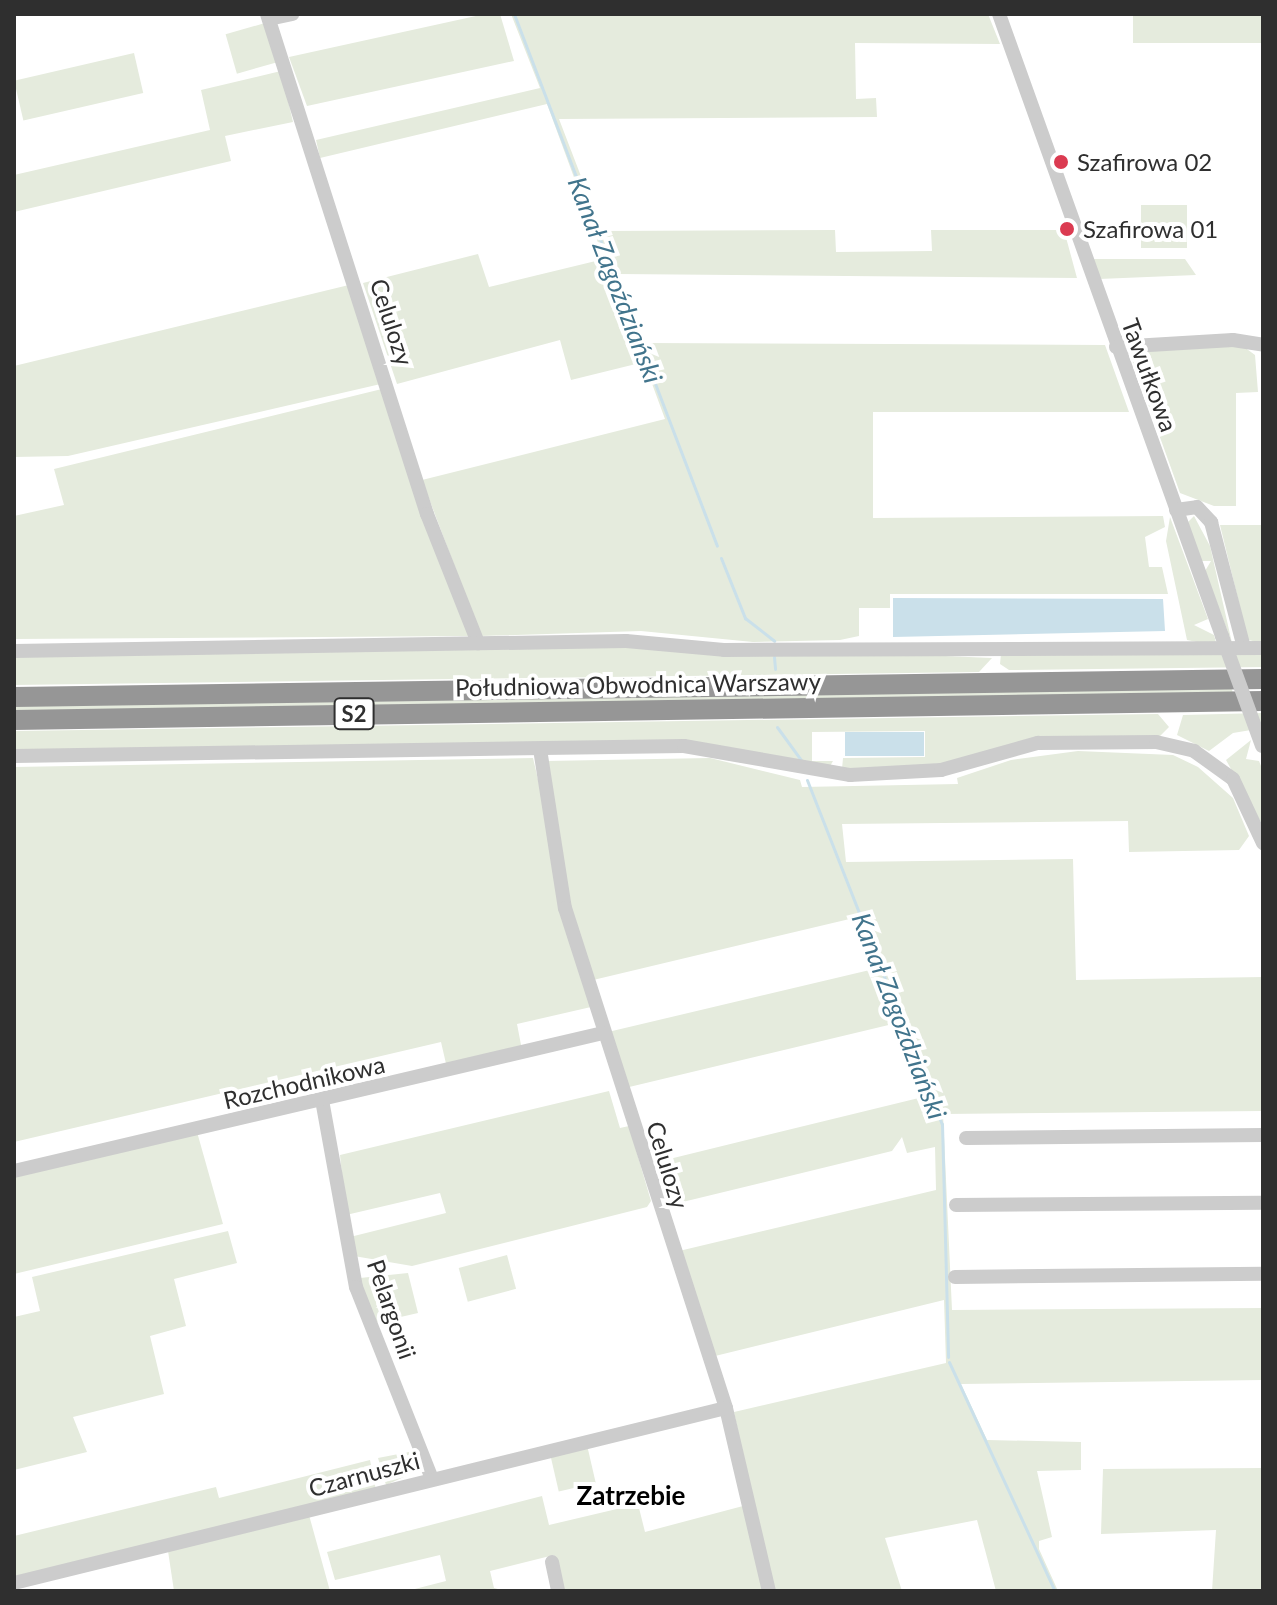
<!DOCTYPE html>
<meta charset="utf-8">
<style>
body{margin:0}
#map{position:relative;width:1277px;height:1605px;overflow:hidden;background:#fff;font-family:Lato,sans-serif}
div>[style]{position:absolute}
.green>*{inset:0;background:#e5ebdd;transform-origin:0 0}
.water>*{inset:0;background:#cae0ea;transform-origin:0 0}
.stream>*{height:3px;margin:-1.5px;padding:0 1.5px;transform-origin:1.5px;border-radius:1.5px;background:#cae0ea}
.minor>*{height:14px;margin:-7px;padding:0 7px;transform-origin:7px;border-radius:7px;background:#ccc}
.highway>*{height:20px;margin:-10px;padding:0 10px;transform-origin:10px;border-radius:10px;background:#969696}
.minor-bridge>*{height:14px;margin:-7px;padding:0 7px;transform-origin:7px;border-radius:7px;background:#ccc}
.dots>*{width:22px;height:22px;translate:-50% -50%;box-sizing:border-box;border:4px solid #fff;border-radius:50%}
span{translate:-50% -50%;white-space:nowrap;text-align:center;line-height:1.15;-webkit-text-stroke:8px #fff;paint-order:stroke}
.shield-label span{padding:2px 6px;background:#fff;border:2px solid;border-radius:6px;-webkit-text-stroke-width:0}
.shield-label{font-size:22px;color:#2f2f2f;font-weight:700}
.poi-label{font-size:24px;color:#2f2f2f}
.left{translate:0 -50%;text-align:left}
.street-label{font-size:24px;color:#2f2f2f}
.water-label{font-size:26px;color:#41748c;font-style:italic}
.neighbourhood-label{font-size:26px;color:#000;font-weight:700}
.frame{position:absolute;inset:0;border:16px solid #2f2f2f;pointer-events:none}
</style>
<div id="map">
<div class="green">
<div style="clip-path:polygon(485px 14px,500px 14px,514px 61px,307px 106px,289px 57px)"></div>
<div style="clip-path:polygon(511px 14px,988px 14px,1000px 44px,855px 43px,856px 99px,876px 98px,877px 117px,559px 119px,602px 231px,835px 230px,836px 252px,932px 251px,931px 230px,1064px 230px,1077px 278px,618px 274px,643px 343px,1105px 345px,1129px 412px,873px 412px,873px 518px,1163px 516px,1165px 527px,1145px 537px,1149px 567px,1162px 567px,1168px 594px,890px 594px,890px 608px,859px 608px,859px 636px,840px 640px,753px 642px,641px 631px,481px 636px,422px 480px,665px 419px,644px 362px,571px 380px,560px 340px,397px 384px,363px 283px,478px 254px,489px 287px,604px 259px,547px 104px,320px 158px,316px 140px,540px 88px)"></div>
<div style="left:1133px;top:14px;width:130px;height:29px"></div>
<div style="left:265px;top:23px;width:41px;height:41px;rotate:74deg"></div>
<div style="left:134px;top:53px;width:41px;height:123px;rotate:77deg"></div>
<div style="clip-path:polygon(281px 71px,293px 122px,225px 136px,231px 161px,14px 212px,14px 175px,210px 130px,201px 90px)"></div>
<div style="left:1141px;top:205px;width:46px;height:43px"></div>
<div style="clip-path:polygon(1093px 259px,1185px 259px,1196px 275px,1099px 279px)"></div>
<div style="clip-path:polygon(353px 284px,385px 383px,68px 456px,14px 457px,14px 366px)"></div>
<div style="clip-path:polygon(1240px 344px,1255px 355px,1258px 392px,1236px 393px,1236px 506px,1214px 506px,1180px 493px,1129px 351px)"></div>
<div style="clip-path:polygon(386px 388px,469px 636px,14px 639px,14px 516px,64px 505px,54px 469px)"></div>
<div style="clip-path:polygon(1194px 516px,1210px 546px,1232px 643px,1205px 571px,1211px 561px,1201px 561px,1188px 522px)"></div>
<div style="clip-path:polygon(1170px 517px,1208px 619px,1194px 625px,1214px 635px,1217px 646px,1187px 640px,1166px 541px)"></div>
<div style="clip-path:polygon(1220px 525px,1263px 525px,1263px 643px,1248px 640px)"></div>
<div style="clip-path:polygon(659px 644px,992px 658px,979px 672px,14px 685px,14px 654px)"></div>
<div style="clip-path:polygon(1263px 652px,1263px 667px,1009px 670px,1000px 664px,1001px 654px)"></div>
<div style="clip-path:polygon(1231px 687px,1233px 693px,14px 711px,14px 706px)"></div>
<div style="clip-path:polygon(1263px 713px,1263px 728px,1233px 733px,1209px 751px,1177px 735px,1183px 715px)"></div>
<div style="clip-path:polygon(1158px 714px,1169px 727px,1160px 736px,1056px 738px,951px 764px,842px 769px,843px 758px,925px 757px,925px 731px,812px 732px,812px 761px,833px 761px,829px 768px,692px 742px,14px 751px,14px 731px)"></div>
<div style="clip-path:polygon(1251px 740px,1246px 759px,1259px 761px,1263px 771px,1263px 826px,1226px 760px)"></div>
<div style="clip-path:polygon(1078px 751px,1173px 755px,1198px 767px,1233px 798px,1249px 836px,1239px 850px,1129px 852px,1128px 821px,842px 824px,846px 862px,1073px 859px,1076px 980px,1263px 977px,1263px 1111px,943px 1114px,952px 1310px,1263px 1308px,1263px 1380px,961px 1384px,987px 1440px,1081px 1442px,1081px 1470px,1037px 1471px,1052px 1537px,1039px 1541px,1039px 1549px,1058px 1591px,996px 1591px,977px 1520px,885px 1538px,902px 1591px,772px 1591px,734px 1412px,946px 1363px,944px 1300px,711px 1357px,679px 1251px,936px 1190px,935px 1147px,907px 1153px,902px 1137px,892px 1151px,662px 1207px,649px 1164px,927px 1096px,897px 1023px,625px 1088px,608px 1032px,874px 969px,858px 917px,589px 981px,569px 912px,547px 761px,710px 758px,800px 780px,802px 787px,958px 784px,957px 778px,1011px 760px)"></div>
<div style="clip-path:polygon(533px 758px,591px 1007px,517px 1024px,522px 1050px,447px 1068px,441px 1042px,14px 1142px,14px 767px)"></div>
<div style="clip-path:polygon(609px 1091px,620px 1128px,629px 1126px,651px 1201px,647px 1207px,412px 1266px,354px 1256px,350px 1237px,446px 1213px,440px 1193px,346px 1215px,340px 1155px)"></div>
<div style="clip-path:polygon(197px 1132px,223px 1224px,14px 1274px,14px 1173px)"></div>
<div style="clip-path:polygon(228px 1231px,237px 1263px,174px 1279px,186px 1326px,150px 1336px,164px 1394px,73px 1417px,87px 1452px,14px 1470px,14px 1317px,40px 1311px,32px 1277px)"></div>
<div style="left:507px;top:1255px;width:35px;height:50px;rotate:75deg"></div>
<div style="clip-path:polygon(408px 1273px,418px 1313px,370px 1324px,360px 1278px)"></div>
<div style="left:587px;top:1445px;width:39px;height:38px;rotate:77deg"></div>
<div style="clip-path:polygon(414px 1451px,415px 1472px,386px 1485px,378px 1458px)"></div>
<div style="clip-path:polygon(370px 1460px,376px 1490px,14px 1580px,14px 1536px,216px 1487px,219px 1498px)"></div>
<div style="clip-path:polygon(1263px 1468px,1263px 1591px,1212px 1591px,1216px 1530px,1101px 1534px,1103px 1469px)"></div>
<div style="clip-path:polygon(542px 1496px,549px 1525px,638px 1504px,645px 1532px,743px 1506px,763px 1591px,563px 1591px,554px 1555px,490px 1571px,494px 1588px,506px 1591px,407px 1591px,446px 1581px,440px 1555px,335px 1580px,327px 1552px)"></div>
<div style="clip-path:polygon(309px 1515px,330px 1591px,174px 1591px,168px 1551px)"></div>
</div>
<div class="water">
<div style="clip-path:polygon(893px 598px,1163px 599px,1165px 631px,893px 637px)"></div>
<div style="left:924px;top:732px;width:24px;height:79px;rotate:90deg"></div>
</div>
<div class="stream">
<div style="left:514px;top:14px;width:569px;rotate:69.11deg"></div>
<div style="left:721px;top:558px;width:65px;rotate:68.2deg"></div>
<div style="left:745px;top:618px;width:37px;rotate:38deg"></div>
<div style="left:774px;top:657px;width:12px;rotate:85deg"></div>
<div style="left:777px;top:727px;width:41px;rotate:54deg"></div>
<div style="left:807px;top:780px;width:370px;rotate:68.6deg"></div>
<div style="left:942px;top:1124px;width:233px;rotate:88.5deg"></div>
<div style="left:949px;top:1362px;width:252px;rotate:65.2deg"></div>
</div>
<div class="minor">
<div style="left:267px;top:14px;width:525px;rotate:72.26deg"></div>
<div style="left:427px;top:514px;width:139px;rotate:68.4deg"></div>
<div style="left:999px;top:14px;width:661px;rotate:70.28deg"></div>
<div style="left:269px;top:19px;width:24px;rotate:-12deg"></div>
<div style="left:1116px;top:347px;width:117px;rotate:-3.4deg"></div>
<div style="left:1233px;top:340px;width:30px;rotate:9deg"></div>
<div style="left:1176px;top:510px;width:21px;rotate:-8deg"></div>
<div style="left:1197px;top:507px;width:21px;rotate:47deg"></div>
<div style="left:1211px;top:522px;width:130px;rotate:75.3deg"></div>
<div style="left:14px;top:651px;width:612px;rotate:-0.94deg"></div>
<div style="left:626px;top:641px;width:98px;rotate:5.2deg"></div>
<div style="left:724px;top:650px;width:539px;rotate:-0.21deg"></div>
<div style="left:540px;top:749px;width:161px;rotate:81.1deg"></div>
<div style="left:565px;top:908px;width:525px;rotate:72.15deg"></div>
<div style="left:726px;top:1408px;width:188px;rotate:76.8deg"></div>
<div style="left:14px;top:756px;width:670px;rotate:-0.86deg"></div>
<div style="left:684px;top:746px;width:169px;rotate:9.9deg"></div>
<div style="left:850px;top:775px;width:91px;rotate:-3.1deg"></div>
<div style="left:941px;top:770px;width:101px;rotate:-15.6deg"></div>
<div style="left:1038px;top:743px;width:118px;rotate:-0.5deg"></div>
<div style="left:1156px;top:742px;width:39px;rotate:13deg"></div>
<div style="left:1194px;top:751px;width:48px;rotate:35.7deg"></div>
<div style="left:1233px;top:779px;width:71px;rotate:64.9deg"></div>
<div style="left:322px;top:1100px;width:190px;rotate:79.7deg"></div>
<div style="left:356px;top:1287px;width:206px;rotate:68.4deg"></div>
<div style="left:966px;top:1138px;width:297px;rotate:-0.6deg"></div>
<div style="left:14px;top:1171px;width:605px;rotate:-13.19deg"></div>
<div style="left:956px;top:1205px;width:307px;rotate:-0.4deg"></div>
<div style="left:955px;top:1277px;width:308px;rotate:-0.6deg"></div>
<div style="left:552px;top:1562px;width:30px;rotate:78deg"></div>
<div style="left:14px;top:1583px;width:733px;rotate:-13.81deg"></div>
</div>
<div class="highway">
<div style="left:14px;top:697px;width:1249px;rotate:-0.83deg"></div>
<div style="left:14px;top:720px;width:1249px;rotate:-0.87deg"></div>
</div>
<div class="minor-bridge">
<div style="left:1222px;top:636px;width:117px;rotate:70deg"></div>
</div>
<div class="dots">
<div style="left:1061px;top:162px;background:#db3b51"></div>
<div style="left:1067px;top:229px;background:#db3b51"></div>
</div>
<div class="shield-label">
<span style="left:354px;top:714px">S2</span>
</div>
<div class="poi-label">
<span class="left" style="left:1077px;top:162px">Szafirowa 02</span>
<span class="left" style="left:1083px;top:229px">Szafirowa 01</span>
</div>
<div class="street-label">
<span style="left:392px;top:322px;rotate:72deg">Celulozy</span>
<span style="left:1150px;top:375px;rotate:70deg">Tawułkowa</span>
<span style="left:638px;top:684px;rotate:-1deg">Południowa Obwodnica Warszawy</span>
<span style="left:304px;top:1082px;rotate:-13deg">Rozchodnikowa</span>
<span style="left:668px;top:1165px;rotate:73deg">Celulozy</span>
<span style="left:392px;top:1309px;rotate:71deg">Pelargonii</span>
<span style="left:364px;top:1474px;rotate:-15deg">Czarnuszki</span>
</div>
<div class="water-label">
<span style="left:615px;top:280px;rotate:69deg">Kanał Zagoździański</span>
<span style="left:899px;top:1016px;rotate:69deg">Kanał Zagoździański</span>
</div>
<div class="neighbourhood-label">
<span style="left:631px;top:1496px">Zatrzebie</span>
</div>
<div class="frame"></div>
</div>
